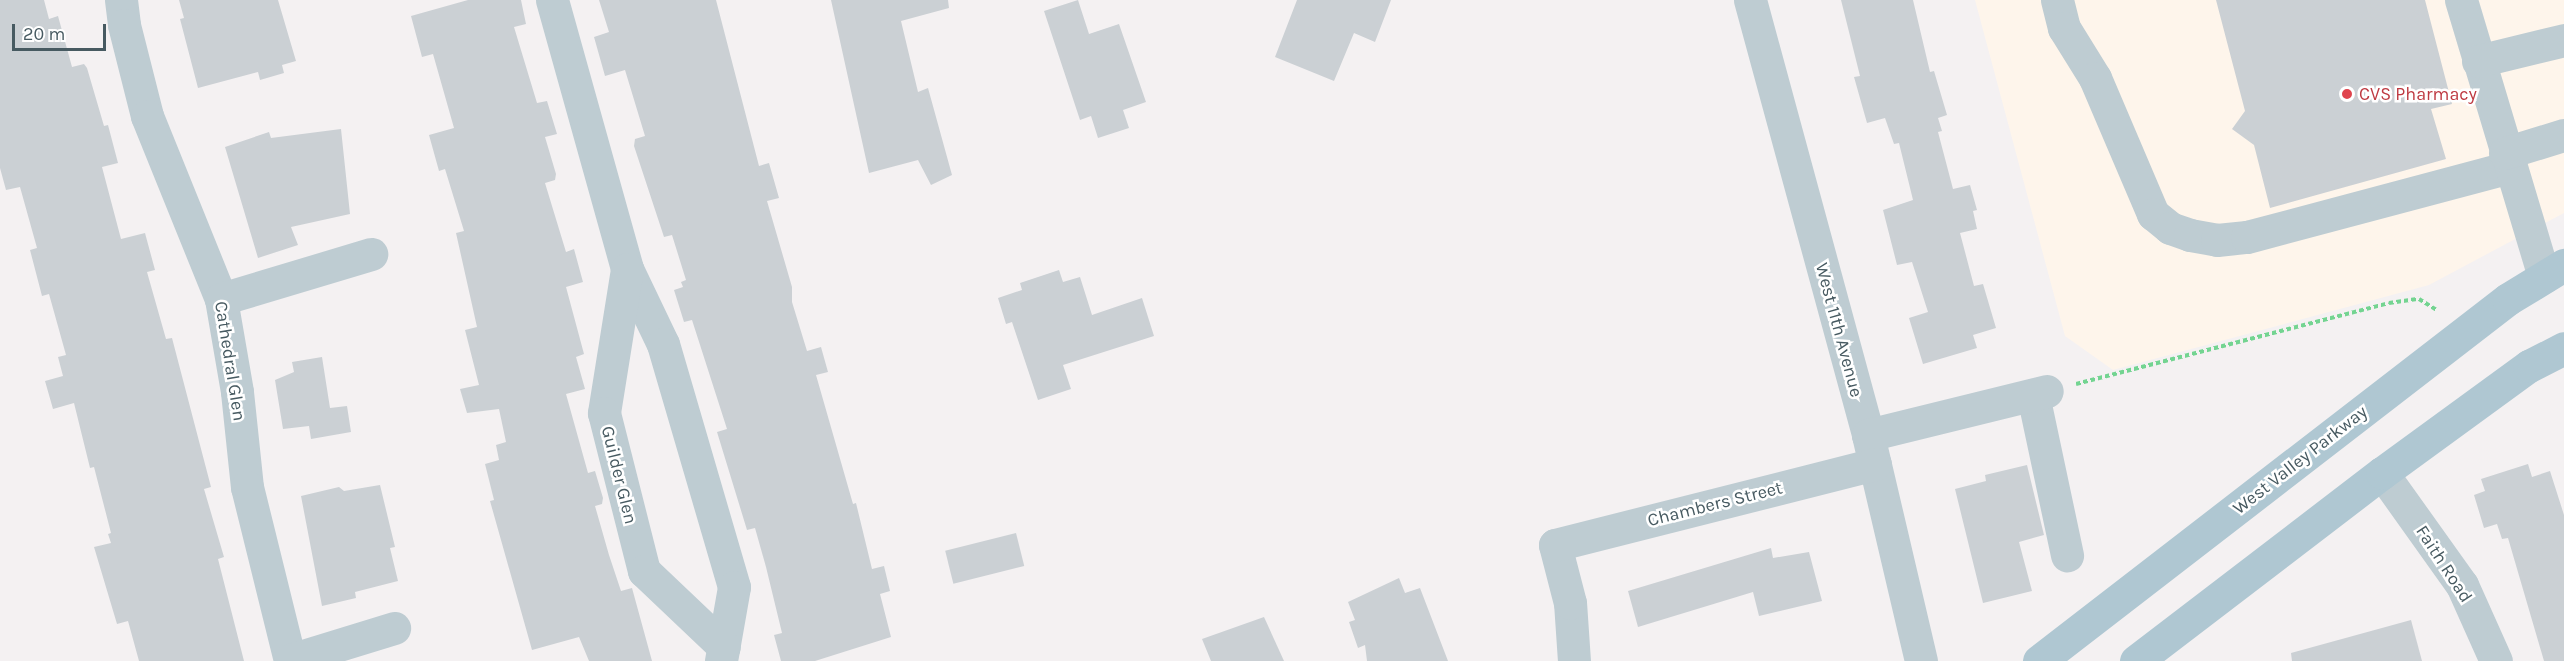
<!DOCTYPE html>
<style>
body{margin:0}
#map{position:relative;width:2564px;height:661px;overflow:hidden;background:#f4f1f2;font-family:Karla,sans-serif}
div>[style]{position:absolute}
.commercial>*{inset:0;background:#fef5eb}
.building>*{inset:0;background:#cbd0d4;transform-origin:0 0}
.path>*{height:4px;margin-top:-2px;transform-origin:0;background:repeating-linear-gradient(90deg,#73d491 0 4.5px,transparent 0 7.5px)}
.minor>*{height:33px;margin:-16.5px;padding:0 16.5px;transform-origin:16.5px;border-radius:16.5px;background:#beccd2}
.major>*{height:33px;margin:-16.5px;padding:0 16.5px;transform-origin:16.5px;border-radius:16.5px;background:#afc7d2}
.dots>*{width:16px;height:16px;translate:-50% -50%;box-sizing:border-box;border:3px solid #fff;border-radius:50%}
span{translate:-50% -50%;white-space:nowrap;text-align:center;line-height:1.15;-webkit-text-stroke:5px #fff;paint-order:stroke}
.health-label{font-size:18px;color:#be3a42}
.left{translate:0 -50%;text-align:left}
.street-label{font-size:18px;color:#475a61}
.scale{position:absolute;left:12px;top:24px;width:94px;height:27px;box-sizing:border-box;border:3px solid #475a61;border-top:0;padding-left:8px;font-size:18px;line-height:21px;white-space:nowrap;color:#475a61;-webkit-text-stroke:4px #fff;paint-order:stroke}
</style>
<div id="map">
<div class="commercial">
<div style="clip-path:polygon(1975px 0,2564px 0,2564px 213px,2429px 285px,2113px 370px,2065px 336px)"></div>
</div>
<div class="building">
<div style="clip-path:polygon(0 0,44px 0,49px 19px,58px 16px,72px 67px,84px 64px,87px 68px,104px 126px,108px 125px,118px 163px,102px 167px,121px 239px,145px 233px,155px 270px,147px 272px,166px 339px,172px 338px,211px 487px,204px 489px,224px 557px,218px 559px,244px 661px,139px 661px,128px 621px,117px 624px,94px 547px,111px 543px,108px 534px,111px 533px,94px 467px,90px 468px,74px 403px,53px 409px,45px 381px,63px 376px,58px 357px,66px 355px,49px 294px,42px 296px,30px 250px,37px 248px,20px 187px,6px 190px,0 168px)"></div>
<div style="clip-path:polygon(179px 0,278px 0,296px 61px,282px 65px,284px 73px,260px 80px,258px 72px,198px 88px,180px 19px,184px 18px)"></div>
<div style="clip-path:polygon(468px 0,521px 0,526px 24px,514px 27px,537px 103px,547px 101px,557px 134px,545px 137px,556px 174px,555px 180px,545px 183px,566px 252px,574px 249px,583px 282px,566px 287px,584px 354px,576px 357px,585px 389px,566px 394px,588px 473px,595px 471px,603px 498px,602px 504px,595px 506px,609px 555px,621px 591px,632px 588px,652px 661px,589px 661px,579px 637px,532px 650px,490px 501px,494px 500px,485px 464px,499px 460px,496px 445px,506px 442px,499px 409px,467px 413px,460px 389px,479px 385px,465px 330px,477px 327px,456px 233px,464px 231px,445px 169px,439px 171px,429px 135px,454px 128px,433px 54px,422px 57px,411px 16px)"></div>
<div style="clip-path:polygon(599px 0,716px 0,759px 166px,769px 163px,779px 198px,767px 201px,792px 287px,792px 302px,807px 351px,821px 347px,828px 372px,816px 375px,853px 504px,856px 503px,872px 569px,884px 566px,890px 591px,880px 594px,891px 637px,815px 661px,781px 661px,774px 635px,782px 633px,766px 567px,755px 528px,747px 530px,717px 432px,727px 429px,692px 320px,684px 322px,674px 290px,683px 287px,681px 282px,686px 280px,672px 235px,664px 237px,634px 146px,635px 139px,645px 136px,625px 70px,605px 76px,594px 37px,609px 32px)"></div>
<div style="clip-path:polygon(831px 0,948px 0,949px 8px,901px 21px,918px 92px,928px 88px,952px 175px,931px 185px,918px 160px,869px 173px)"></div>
<div style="clip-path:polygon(1078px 0,1089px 34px,1119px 24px,1146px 102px,1123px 110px,1129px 128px,1098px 138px,1091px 116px,1080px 120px,1044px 11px)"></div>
<div style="clip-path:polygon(1297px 0,1391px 0,1375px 42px,1354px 33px,1334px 81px,1275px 57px)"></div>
<div style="clip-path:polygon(1841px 0,1913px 0,1930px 72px,1934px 71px,1947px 115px,1938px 118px,1942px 131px,1938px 132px,1953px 189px,1970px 185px,1977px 210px,1973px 211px,1977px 229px,1960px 233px,1974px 286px,1983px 284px,1996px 328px,1973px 335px,1977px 348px,1923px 364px,1909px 318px,1928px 312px,1912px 262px,1897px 265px,1883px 210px,1913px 200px,1899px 143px,1894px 144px,1885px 118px,1867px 123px,1854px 77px,1860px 76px)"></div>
<div style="clip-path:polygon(2216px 0,2425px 0,2452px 104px,2431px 109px,2446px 159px,2270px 208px,2254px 145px,2232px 129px,2245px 111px)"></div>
<div style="clip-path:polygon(341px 129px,350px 214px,291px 227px,298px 245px,258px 258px,225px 147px,269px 132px,271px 138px)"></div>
<div style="clip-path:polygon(1059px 270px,1063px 282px,1080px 277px,1092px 315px,1142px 298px,1154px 336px,1063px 365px,1071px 389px,1038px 400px,1012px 322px,1006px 324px,998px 298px,1022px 290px,1020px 283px)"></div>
<div style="clip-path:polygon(322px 357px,330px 408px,347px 406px,351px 432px,311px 439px,309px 426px,283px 429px,275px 380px,294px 372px,292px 362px)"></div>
<div style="clip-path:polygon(2528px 464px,2532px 477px,2550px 471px,2564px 515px,2564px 661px,2544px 661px,2508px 538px,2502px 539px,2497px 524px,2484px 528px,2474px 495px,2485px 491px,2481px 479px)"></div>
<div style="clip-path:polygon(2027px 465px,2044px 535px,2019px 542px,2032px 591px,1983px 603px,1955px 489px,1986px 481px,1985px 475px)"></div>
<div style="clip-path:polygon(380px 485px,395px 547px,390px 548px,398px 581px,355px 592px,356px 598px,322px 606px,301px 496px,339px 487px,344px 491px)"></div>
<div style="left:1016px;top:533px;width:34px;height:73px;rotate:76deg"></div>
<div style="clip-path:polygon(1771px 548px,1773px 558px,1809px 552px,1822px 601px,1759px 616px,1753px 592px,1638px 627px,1628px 591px)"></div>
<div style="clip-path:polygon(1399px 578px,1405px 593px,1420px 588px,1448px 661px,1367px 661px,1365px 645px,1358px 648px,1349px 622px,1355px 620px,1348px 602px)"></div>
<div style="clip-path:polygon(1264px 617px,1284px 661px,1211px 661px,1202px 639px)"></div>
<div style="clip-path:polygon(2411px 620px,2422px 661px,2292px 661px,2291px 653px)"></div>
</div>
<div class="path">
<div style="left:2076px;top:384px;width:323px;rotate:-14.5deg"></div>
<div style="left:2389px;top:303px;width:30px;rotate:-8deg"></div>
<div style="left:2419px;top:299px;width:22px;rotate:32deg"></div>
</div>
<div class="minor">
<div style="left:121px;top:0;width:25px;rotate:83deg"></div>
<div style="left:124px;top:25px;width:94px;rotate:75.8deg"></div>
<div style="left:147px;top:116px;width:197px;rotate:68deg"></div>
<div style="left:221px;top:299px;width:94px;rotate:80.2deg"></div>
<div style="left:237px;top:392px;width:96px;rotate:84deg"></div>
<div style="left:247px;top:487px;width:179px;rotate:76.1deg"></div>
<div style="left:552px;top:0;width:279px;rotate:74.4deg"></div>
<div style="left:627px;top:269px;width:83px;rotate:64.4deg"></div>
<div style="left:663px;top:344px;width:253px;rotate:73.7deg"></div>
<div style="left:734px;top:587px;width:75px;rotate:100deg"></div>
<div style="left:1750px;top:0;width:451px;rotate:74.8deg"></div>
<div style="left:1868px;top:435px;width:232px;rotate:76.8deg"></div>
<div style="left:2057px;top:0;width:29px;rotate:76deg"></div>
<div style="left:2064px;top:28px;width:59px;rotate:58.2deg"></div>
<div style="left:2095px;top:78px;width:148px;rotate:66.9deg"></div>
<div style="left:2153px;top:214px;width:22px;rotate:39deg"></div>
<div style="left:2170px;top:228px;width:21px;rotate:19deg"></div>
<div style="left:2190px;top:235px;width:27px;rotate:10deg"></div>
<div style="left:2217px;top:240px;width:30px;rotate:-6deg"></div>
<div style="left:2247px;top:237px;width:272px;rotate:-14.9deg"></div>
<div style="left:2461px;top:0;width:289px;rotate:73.3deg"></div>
<div style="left:2478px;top:61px;width:89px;rotate:-13.7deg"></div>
<div style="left:2505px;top:153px;width:62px;rotate:-17deg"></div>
<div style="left:627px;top:269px;width:146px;rotate:99.1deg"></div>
<div style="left:604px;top:413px;width:163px;rotate:75.8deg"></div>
<div style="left:644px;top:571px;width:110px;rotate:43.5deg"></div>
<div style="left:221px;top:299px;width:157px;rotate:-16.7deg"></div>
<div style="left:2033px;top:395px;width:164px;rotate:78deg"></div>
<div style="left:1868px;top:435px;width:184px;rotate:-13.8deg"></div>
<div style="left:2382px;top:473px;width:138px;rotate:54.5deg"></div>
<div style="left:2462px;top:585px;width:83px;rotate:65.9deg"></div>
<div style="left:290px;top:660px;width:109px;rotate:-17.1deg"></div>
<div style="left:1574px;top:661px;width:58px;rotate:-93.9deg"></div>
<div style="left:1570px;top:603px;width:60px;rotate:-104.5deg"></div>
<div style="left:1555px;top:545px;width:330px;rotate:-14.2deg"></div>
</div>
<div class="major">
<div style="left:2039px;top:661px;width:592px;rotate:-37.66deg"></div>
<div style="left:2508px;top:299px;width:66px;rotate:-31.3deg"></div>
<div style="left:2136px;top:661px;width:310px;rotate:-37.4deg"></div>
<div style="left:2382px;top:473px;width:182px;rotate:-36.1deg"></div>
<div style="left:2529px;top:366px;width:39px;rotate:-27deg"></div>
</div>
<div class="dots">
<div style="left:2347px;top:94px;background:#e0444e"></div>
</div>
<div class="health-label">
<span class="left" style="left:2359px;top:94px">CVS Pharmacy</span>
</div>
<div class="street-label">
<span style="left:1839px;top:330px;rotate:75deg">West 11th Avenue</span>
<span style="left:230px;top:361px;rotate:81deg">Cathedral Glen</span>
<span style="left:2300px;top:460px;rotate:-38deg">West Valley Parkway</span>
<span style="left:619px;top:475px;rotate:76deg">Guilder Glen</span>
<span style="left:1715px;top:504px;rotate:-14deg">Chambers Street</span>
<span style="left:2444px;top:564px;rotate:57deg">Faith Road</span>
</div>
<div class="scale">20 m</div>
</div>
